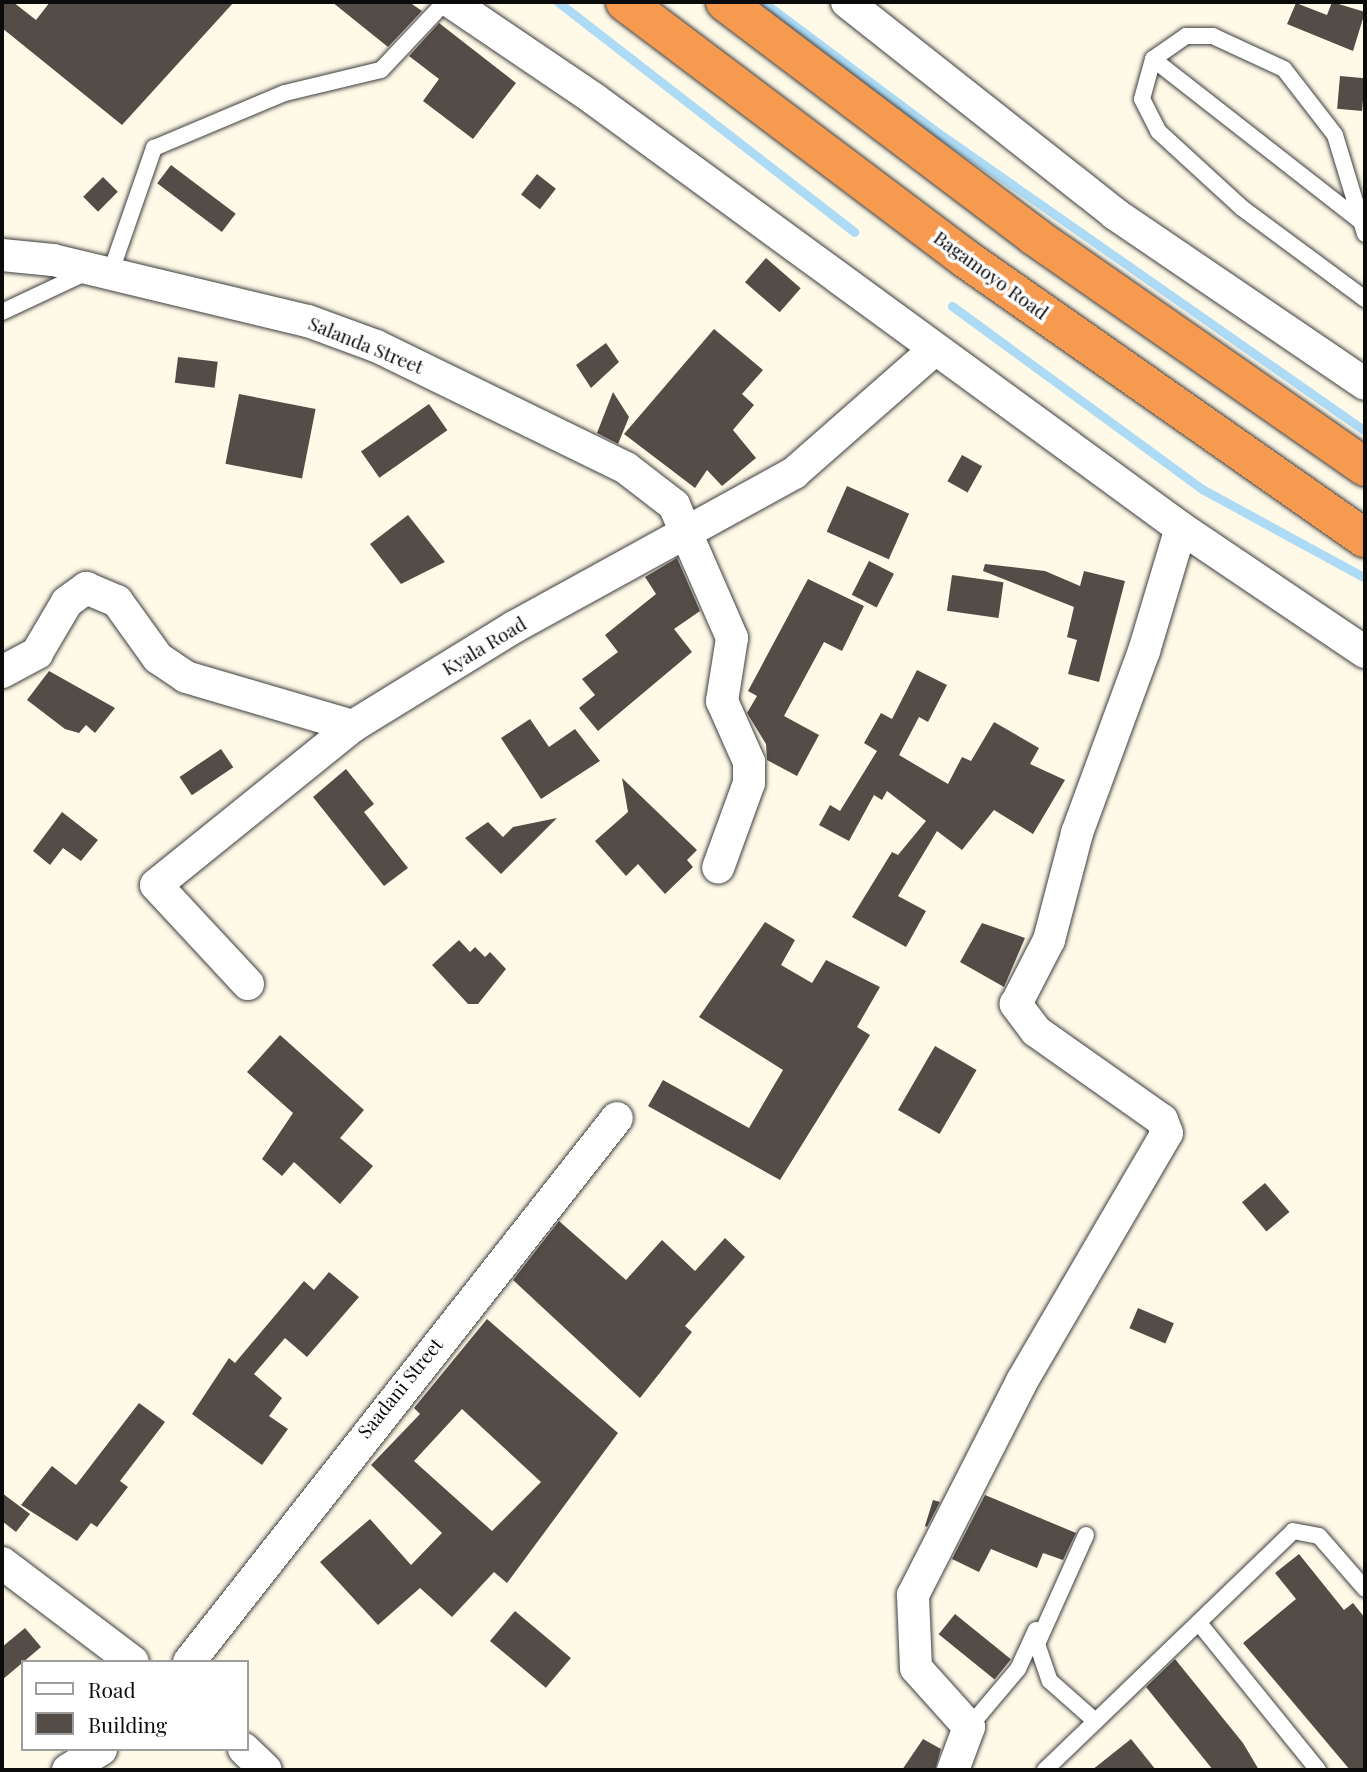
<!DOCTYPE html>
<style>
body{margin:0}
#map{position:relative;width:1367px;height:1772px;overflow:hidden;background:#fffae8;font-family:"Playfair Display",serif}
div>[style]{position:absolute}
.stream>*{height:9px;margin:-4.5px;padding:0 4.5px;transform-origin:4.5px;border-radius:4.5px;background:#addbf6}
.building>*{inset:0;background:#534c47;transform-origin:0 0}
.roads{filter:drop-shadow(0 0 2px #3e3e3e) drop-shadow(0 0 2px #3e3e3e)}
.lane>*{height:16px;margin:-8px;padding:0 8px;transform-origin:8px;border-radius:8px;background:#fff}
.street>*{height:32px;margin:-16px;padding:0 16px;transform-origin:16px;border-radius:16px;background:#fff}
.highway>*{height:38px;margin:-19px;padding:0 19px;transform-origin:19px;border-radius:19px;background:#f69a4f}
span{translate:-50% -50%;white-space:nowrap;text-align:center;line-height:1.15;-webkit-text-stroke:7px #fff;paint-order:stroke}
.street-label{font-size:19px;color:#0b0b0b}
.frame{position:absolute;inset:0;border:4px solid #0b0b0b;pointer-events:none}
.legend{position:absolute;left:21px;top:1660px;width:228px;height:91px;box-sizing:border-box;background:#fff;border:2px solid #9d9d9d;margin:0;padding:9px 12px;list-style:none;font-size:21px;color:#0b0b0b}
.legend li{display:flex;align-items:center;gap:14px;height:35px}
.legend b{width:35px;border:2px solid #9d9d9d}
</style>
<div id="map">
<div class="stream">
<div style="left:558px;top:2px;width:375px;rotate:37.8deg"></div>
<div style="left:763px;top:2px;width:214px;rotate:36.8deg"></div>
<div style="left:934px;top:130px;width:526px;rotate:34.93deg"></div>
<div style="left:952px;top:306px;width:310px;rotate:36.2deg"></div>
<div style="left:1202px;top:489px;width:186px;rotate:28.6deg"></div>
</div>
<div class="building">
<div style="clip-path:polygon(2px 2px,13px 2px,36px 20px,50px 2px,234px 2px,122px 125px,2px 28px)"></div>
<div style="clip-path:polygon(332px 2px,409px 2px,422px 11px,388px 47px)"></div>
<div style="clip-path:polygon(1332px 2px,1365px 12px,1353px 51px,1287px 24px,1296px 3px,1327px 15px)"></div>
<div style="clip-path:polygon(439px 23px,516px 83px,473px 139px,423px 101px,439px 79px,409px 56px)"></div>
<div style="left:1340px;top:76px;width:25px;height:33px;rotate:5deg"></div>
<div style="left:171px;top:165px;width:81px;height:23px;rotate:37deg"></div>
<div style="left:537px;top:174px;width:24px;height:26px;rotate:38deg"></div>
<div style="left:103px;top:177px;width:21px;height:28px;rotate:45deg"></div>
<div style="left:766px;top:258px;width:46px;height:32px;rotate:41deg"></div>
<div style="clip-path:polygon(714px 329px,763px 370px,742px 394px,754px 405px,733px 430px,756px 458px,722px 486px,707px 470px,695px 488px,624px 434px)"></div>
<div style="clip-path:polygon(606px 343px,619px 362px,591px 388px,576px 365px)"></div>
<div style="left:178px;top:357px;width:40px;height:26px;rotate:7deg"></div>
<div style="clip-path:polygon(613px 392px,629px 417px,618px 444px,597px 433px)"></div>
<div style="left:239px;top:394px;width:78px;height:71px;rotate:11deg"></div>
<div style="left:429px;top:404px;width:32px;height:83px;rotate:55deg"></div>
<div style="left:962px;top:455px;width:23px;height:30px;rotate:29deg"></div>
<div style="left:847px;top:486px;width:68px;height:50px;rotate:24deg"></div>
<div style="clip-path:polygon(408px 515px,445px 562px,401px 584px,370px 544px)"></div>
<div style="clip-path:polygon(677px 558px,700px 611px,674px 629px,692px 652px,598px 731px,579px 708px,595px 695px,582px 679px,618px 652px,605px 635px,656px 594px,645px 577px)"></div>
<div style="left:869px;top:561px;width:28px;height:38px;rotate:27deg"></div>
<div style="clip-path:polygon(985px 564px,1045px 571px,1080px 586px,1084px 571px,1125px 581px,1099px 682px,1068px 674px,1077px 640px,1067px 637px,1074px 607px,983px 571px)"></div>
<div style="left:952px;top:575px;width:52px;height:36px;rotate:8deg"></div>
<div style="clip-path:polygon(808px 579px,864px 606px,842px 651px,824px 642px,784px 716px,819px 735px,797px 776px,767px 760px,766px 744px,747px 713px,757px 696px,748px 691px)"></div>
<div style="clip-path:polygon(917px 670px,947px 685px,928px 722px,919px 717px,899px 755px,948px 784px,962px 757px,971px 761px,994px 722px,1039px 748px,1030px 764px,1065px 780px,1033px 834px,994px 810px,962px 850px,937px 831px,898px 896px,926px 911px,906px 947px,852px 917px,892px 852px,898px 855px,926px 821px,887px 791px,882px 800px,874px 795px,849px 841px,819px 825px,830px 805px,840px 811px,877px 751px,864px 743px,881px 713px,892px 719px)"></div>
<div style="clip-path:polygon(49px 671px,115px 708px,95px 733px,86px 725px,79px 733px,65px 729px,27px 700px)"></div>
<div style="clip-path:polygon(530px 719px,549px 747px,575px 729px,600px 761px,541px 799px,501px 738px)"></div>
<div style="left:221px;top:749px;width:22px;height:50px;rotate:56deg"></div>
<div style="clip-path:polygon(346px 769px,374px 804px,364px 812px,408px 868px,384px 886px,313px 797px)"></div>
<div style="clip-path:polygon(622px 778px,697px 850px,687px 860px,693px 867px,665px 894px,638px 864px,626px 876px,595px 841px,628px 812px)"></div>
<div style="clip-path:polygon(62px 812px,98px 840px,81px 861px,63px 848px,50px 865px,33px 851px)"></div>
<div style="clip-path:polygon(557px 818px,501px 874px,465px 838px,488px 822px,503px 837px,513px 827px)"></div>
<div style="clip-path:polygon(765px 922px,795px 940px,781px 965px,812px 983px,826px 960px,880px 987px,857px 1027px,870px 1035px,780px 1180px,648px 1106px,663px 1080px,749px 1128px,783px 1070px,699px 1017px)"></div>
<div style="clip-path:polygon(982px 923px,1025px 938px,1004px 987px,960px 962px)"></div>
<div style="clip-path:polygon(459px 940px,470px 952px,475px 947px,485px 957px,490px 952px,506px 969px,478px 1004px,468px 1004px,432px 965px)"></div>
<div style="clip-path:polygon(280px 1035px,364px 1110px,340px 1138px,373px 1166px,340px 1204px,294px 1162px,282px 1176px,262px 1159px,293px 1113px,247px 1072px)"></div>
<div style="left:935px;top:1046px;width:48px;height:74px;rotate:30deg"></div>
<div style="left:1265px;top:1183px;width:38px;height:30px;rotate:50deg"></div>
<div style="clip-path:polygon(559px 1221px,626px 1280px,662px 1240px,695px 1271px,725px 1238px,745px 1257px,685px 1326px,692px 1332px,640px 1398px,513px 1280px)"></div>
<div style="clip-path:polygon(329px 1272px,359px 1297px,307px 1357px,285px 1338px,254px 1374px,282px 1398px,269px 1416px,288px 1429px,262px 1465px,192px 1414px,229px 1358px,235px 1363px,304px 1281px,314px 1290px)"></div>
<div style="left:1138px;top:1308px;width:39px;height:22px;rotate:23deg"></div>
<div style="clip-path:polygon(evenodd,487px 1319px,618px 1433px,507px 1583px,494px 1572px,452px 1617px,420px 1588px,378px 1625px,320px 1562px,370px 1519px,411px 1565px,442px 1533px,371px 1465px,420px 1414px,414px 1408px,487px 1319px,462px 1409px,541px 1482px,492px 1531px,414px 1461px,462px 1409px)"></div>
<div style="clip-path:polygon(139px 1403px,165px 1422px,120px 1481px,128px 1487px,97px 1527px,91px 1523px,77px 1541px,21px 1505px,52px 1466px,76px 1485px)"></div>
<div style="clip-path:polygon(2px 1493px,30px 1514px,16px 1532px,2px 1521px)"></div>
<div style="clip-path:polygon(985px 1495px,1076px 1533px,1063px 1560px,1043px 1553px,1037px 1568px,991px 1549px,979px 1572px,952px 1559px)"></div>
<div style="clip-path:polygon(933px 1500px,940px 1502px,927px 1527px,925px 1526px)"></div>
<div style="clip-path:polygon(1299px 1554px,1344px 1610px,1353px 1603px,1365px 1618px,1365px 1770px,1350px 1770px,1243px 1643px,1296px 1599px,1275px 1573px)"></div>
<div style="left:515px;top:1611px;width:73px;height:39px;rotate:40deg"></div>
<div style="left:955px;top:1614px;width:72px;height:26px;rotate:39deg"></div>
<div style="clip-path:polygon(25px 1628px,41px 1647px,2px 1680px,2px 1647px)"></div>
<div style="clip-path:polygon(1175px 1659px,1243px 1743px,1259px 1770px,1213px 1770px,1146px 1687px)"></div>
<div style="clip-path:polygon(923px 1739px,941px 1749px,935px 1770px,902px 1770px)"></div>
<div style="clip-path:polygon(1131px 1739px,1156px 1770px,1092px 1770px)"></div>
</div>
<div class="roads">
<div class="lane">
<div style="left:1153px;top:59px;width:261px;rotate:38deg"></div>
<div style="left:1365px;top:234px;width:103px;rotate:-106.9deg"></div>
<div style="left:1335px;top:135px;width:83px;rotate:-127.7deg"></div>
<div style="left:1284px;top:69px;width:78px;rotate:-155.1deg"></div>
<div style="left:1213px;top:36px;width:27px;rotate:180deg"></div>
<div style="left:1186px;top:36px;width:40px;rotate:145.1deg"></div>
<div style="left:1153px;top:59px;width:41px;rotate:105.4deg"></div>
<div style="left:1142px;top:99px;width:36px;rotate:63deg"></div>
<div style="left:1158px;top:131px;width:114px;rotate:42.5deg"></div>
<div style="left:1242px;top:208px;width:153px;rotate:36.5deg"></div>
<div style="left:109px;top:277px;width:137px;rotate:-70.8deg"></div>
<div style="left:154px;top:148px;width:142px;rotate:-22.8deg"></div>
<div style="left:285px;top:93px;width:99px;rotate:-13.5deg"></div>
<div style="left:381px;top:70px;width:93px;rotate:-46.7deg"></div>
<div style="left:2px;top:312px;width:94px;rotate:-25.2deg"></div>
<div style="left:1086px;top:1535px;width:120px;rotate:114.2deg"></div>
<div style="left:1037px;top:1644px;width:39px;rotate:71deg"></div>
<div style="left:1050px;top:1681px;width:60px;rotate:41.6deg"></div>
<div style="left:1199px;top:1623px;width:189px;rotate:51deg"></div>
<div style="left:969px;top:1727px;width:76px;rotate:-49.8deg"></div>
<div style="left:1018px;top:1669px;width:43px;rotate:-65.2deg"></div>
<div style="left:1045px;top:1770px;width:344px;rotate:-43.9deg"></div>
<div style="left:1293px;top:1531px;width:26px;rotate:11deg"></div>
<div style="left:1319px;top:1536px;width:70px;rotate:49deg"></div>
</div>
<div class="street">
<div style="left:451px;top:2px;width:173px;rotate:34.1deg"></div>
<div style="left:594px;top:99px;width:727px;rotate:36.16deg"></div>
<div style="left:1181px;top:528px;width:222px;rotate:34deg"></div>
<div style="left:847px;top:2px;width:342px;rotate:38.3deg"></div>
<div style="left:1115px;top:214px;width:302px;rotate:34.2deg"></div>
<div style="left:2px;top:255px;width:51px;rotate:5.6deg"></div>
<div style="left:53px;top:260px;width:262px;rotate:13.5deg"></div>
<div style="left:308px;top:321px;width:72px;rotate:20.2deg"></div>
<div style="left:376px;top:346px;width:278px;rotate:26deg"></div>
<div style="left:626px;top:468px;width:61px;rotate:37.6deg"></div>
<div style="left:674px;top:505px;width:145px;rotate:66.4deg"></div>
<div style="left:732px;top:638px;width:64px;rotate:99deg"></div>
<div style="left:722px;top:701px;width:67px;rotate:66.1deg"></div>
<div style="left:749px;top:762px;width:21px;rotate:90deg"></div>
<div style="left:749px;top:783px;width:90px;rotate:110deg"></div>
<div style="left:2px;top:672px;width:40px;rotate:-28deg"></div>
<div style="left:37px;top:653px;width:59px;rotate:-59.5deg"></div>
<div style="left:67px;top:602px;width:24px;rotate:-36deg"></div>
<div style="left:86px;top:588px;width:34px;rotate:23deg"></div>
<div style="left:117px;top:601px;width:70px;rotate:54.3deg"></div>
<div style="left:158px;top:658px;width:34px;rotate:34deg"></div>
<div style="left:186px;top:677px;width:174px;rotate:16.4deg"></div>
<div style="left:248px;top:984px;width:135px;rotate:-132.9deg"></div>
<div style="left:156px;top:885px;width:253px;rotate:-38.9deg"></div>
<div style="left:353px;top:726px;width:189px;rotate:-31.6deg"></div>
<div style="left:514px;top:627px;width:320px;rotate:-28.8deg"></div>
<div style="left:794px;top:473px;width:186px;rotate:-41.3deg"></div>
<div style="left:2px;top:1563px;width:164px;rotate:37.1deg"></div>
<div style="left:189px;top:1662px;width:692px;rotate:-51.81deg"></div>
<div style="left:244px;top:1749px;width:30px;rotate:44deg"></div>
<div style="left:68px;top:1770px;width:39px;rotate:-32deg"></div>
<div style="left:953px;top:1770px;width:46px;rotate:-69.6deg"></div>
<div style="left:969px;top:1727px;width:79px;rotate:-131.9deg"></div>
<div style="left:916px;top:1668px;width:73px;rotate:-92.4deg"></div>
<div style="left:913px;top:1595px;width:240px;rotate:-63deg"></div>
<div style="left:1022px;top:1381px;width:287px;rotate:-59.7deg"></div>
<div style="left:1167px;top:1133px;width:14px;rotate:-111deg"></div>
<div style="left:1162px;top:1120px;width:154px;rotate:-144.8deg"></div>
<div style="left:1036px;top:1031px;width:34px;rotate:-127deg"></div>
<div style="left:1016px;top:1004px;width:72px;rotate:-62.7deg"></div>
<div style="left:1049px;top:940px;width:111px;rotate:-75.3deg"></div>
<div style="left:1077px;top:833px;width:194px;rotate:-69.8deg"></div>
<div style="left:1144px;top:651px;width:128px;rotate:-73.3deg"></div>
</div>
<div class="highway">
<div style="left:625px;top:2px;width:427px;rotate:37deg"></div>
<div style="left:966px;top:259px;width:487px;rotate:35deg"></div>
<div style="left:725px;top:2px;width:388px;rotate:37.1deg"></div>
<div style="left:1034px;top:236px;width:404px;rotate:34.9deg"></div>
</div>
</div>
<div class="street-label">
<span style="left:991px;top:275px;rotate:36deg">Bagamoyo Road</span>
<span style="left:366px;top:345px;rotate:22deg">Salanda Street</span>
<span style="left:484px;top:646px;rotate:-31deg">Kyala Road</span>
<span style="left:400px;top:1388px;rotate:-51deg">Saadani Street</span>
</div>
<div class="frame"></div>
<ul class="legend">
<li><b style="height:9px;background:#fff"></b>Road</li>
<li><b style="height:19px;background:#534c47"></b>Building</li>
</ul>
</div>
